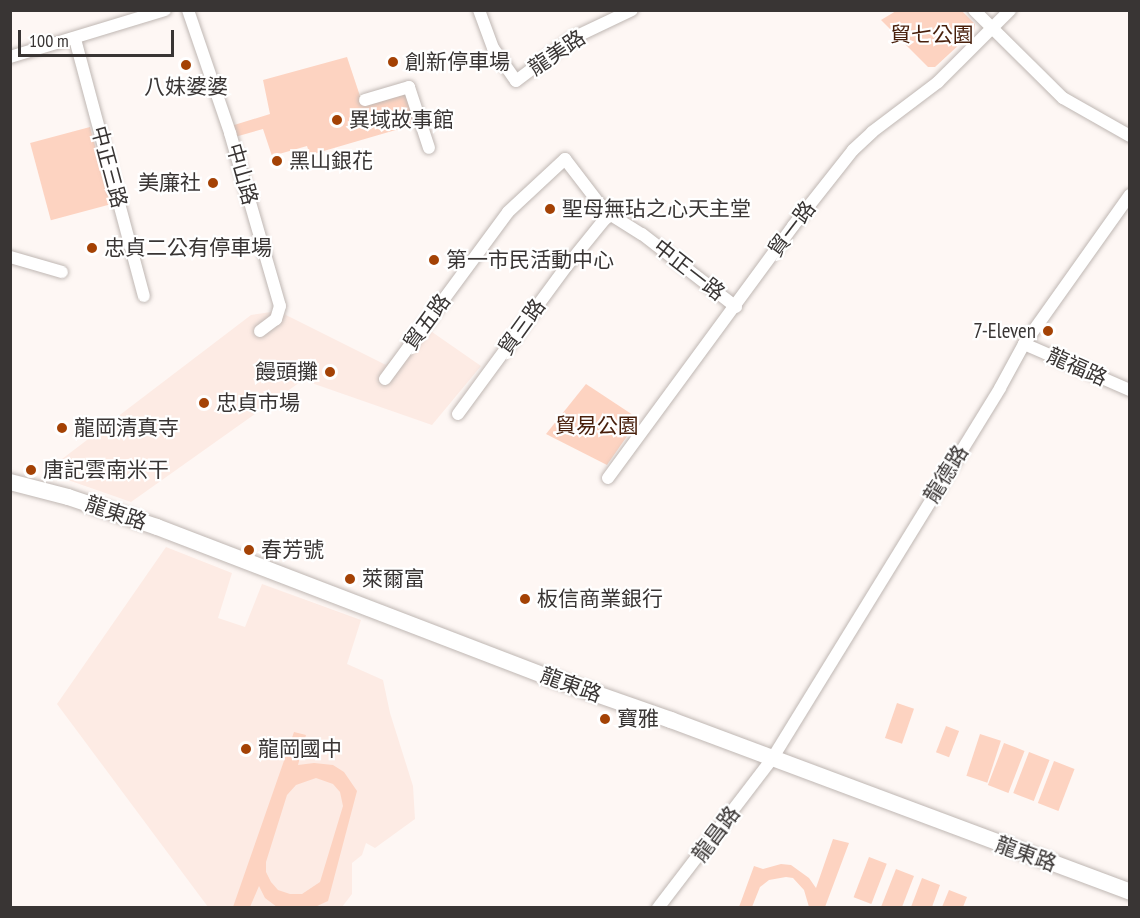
<!DOCTYPE html>
<meta charset="utf-8">
<style>
body{margin:0}
#map{position:relative;width:1140px;height:918px;overflow:hidden;background:#fef7f4;font-family:"PT Sans Narrow","Noto Sans TC",sans-serif}
div>[style]{position:absolute}
.built>*{inset:0;background:#fdebe4}
.green>*{inset:0;background:#fdd3c1;transform-origin:0 0}
.roads{filter:drop-shadow(0 0 2px #bfb7b3) drop-shadow(0 0 2px #bfb7b3)}
.street>*{height:12px;margin:-6px;padding:0 6px;transform-origin:6px;border-radius:6px;background:#fff}
.secondary>*{height:16px;margin:-8px;padding:0 8px;transform-origin:8px;border-radius:8px;background:#fff}
.dots>*{width:16px;height:16px;translate:-50% -50%;box-sizing:border-box;border:3px solid #fff;border-radius:50%}
span{translate:-50% -50%;white-space:nowrap;text-align:center;line-height:1.15;-webkit-text-stroke:4.5px #fff;paint-order:stroke}
.park-label{font-size:21px;color:#481f0b}
.street-label{font-size:21px;color:#393534}
.poi-label{font-size:21px;color:#393534}
.left{translate:0 -50%;text-align:left}
.right{translate:-100% -50%;text-align:right}
.frame{position:absolute;inset:0;border:12px solid #393534;pointer-events:none}
.scale{position:absolute;left:18px;top:30px;width:156px;height:27px;box-sizing:border-box;border:3px solid #393534;border-top:0;padding-left:8px;font-size:18px;line-height:21px;white-space:nowrap;color:#393534;-webkit-text-stroke:4px #fff;paint-order:stroke}
</style>
<div id="map">
<div class="built">
<div style="clip-path:polygon(278px 311px,386px 365px,422px 325px,481px 366px,432px 425px,303px 380px,131px 502px,45px 472px,251px 315px)"></div>
<div style="clip-path:polygon(166px 547px,232px 573px,218px 618px,245px 627px,262px 584px,361px 620px,347px 664px,383px 680px,390px 713px,413px 786px,415px 819px,375px 848px,366px 843px,362px 855px,352px 863px,352px 894px,342px 907px,208px 907px,57px 704px)"></div>
</div>
<div class="green">
<div style="clip-path:polygon(896px 11px,962px 11px,975px 24px,974px 31px,935px 67px,928px 67px,881px 20px)"></div>
<div style="clip-path:polygon(347px 57px,360px 96px,414px 83px,423px 122px,310px 155px,307px 146px,272px 156px,263px 129px,235px 137px,231px 126px,270px 114px,263px 80px)"></div>
<div style="left:90px;top:127px;width:80px;height:62px;rotate:75deg"></div>
<div style="clip-path:polygon(586px 384px,639px 419px,607px 465px,546px 434px)"></div>
<div style="left:897px;top:703px;width:18px;height:37px;rotate:19deg"></div>
<div style="left:946px;top:726px;width:14px;height:28px;rotate:21deg"></div>
<div style="clip-path:polygon(evenodd,294px 732px,306px 735px,298px 765px,314px 763px,333px 765px,344px 772px,357px 791px,328px 901px,315px 907px,277px 907px,265px 898px,259px 886px,250px 907px,233px 907px,294px 732px,316px 778px,333px 784px,340px 792px,343px 806px,320px 882px,302px 894px,290px 894px,278px 890px,271px 882px,266px 872px,266px 862px,287px 795px,296px 785px,316px 778px)"></div>
<div style="left:980px;top:734px;width:22px;height:44px;rotate:18deg"></div>
<div style="left:1004px;top:743px;width:22px;height:45px;rotate:21deg"></div>
<div style="left:1029px;top:752px;width:22px;height:44px;rotate:21deg"></div>
<div style="left:1054px;top:761px;width:22px;height:45px;rotate:21deg"></div>
<div style="clip-path:polygon(833px 839px,849px 843px,825px 907px,809px 907px,804px 890px,793px 878px,786px 877px,769px 880px,760px 887px,752px 907px,739px 907px,754px 866px,763px 869px,781px 864px,791px 865px,809px 878px,816px 888px)"></div>
<div style="left:869px;top:857px;width:19px;height:43px;rotate:21deg"></div>
<div style="clip-path:polygon(896px 869px,914px 876px,902px 907px,881px 907px)"></div>
<div style="clip-path:polygon(922px 878px,940px 885px,932px 907px,911px 907px)"></div>
<div style="clip-path:polygon(949px 890px,967px 897px,963px 907px,942px 907px)"></div>
</div>
<div class="roads">
<div class="street">
<div style="left:188px;top:10px;width:130px;rotate:71.1deg"></div>
<div style="left:230px;top:133px;width:180px;rotate:73.9deg"></div>
<div style="left:280px;top:306px;width:14px;rotate:107deg"></div>
<div style="left:276px;top:319px;width:20px;rotate:143deg"></div>
<div style="left:479px;top:10px;width:40px;rotate:69.8deg"></div>
<div style="left:493px;top:48px;width:40px;rotate:55.1deg"></div>
<div style="left:516px;top:81px;width:71px;rotate:-37deg"></div>
<div style="left:573px;top:38px;width:65px;rotate:-25.4deg"></div>
<div style="left:974px;top:10px;width:125px;rotate:44.7deg"></div>
<div style="left:1063px;top:98px;width:77px;rotate:29.6deg"></div>
<div style="left:75px;top:39px;width:266px;rotate:75deg"></div>
<div style="left:10px;top:57px;width:162px;rotate:-16.9deg"></div>
<div style="left:365px;top:100px;width:46px;rotate:-16.5deg"></div>
<div style="left:409px;top:87px;width:64px;rotate:71.8deg"></div>
<div style="left:10px;top:257px;width:54px;rotate:16.1deg"></div>
<div style="left:1024px;top:344px;width:116px;rotate:23.5deg"></div>
<div style="left:385px;top:379px;width:207px;rotate:-53.6deg"></div>
<div style="left:508px;top:212px;width:78px;rotate:-42.9deg"></div>
<div style="left:565px;top:159px;width:54px;rotate:52.5deg"></div>
<div style="left:598px;top:202px;width:18px;rotate:45deg"></div>
<div style="left:611px;top:215px;width:36px;rotate:32deg"></div>
<div style="left:642px;top:234px;width:119px;rotate:37.8deg"></div>
<div style="left:458px;top:414px;width:182px;rotate:-53.7deg"></div>
<div style="left:566px;top:267px;width:60px;rotate:-51deg"></div>
<div style="left:604px;top:220px;width:9px;rotate:-36deg"></div>
<div style="left:608px;top:478px;width:313px;rotate:-53.7deg"></div>
<div style="left:793px;top:226px;width:97px;rotate:-51.7deg"></div>
<div style="left:853px;top:150px;width:26px;rotate:-43deg"></div>
<div style="left:872px;top:132px;width:83px;rotate:-37.1deg"></div>
<div style="left:938px;top:82px;width:102px;rotate:-45deg"></div>
<div style="left:658px;top:908px;width:188px;rotate:-52.6deg"></div>
<div style="left:772px;top:759px;width:435px;rotate:-58.4deg"></div>
<div style="left:1000px;top:388px;width:50px;rotate:-61.4deg"></div>
<div style="left:1024px;top:344px;width:183px;rotate:-54.6deg"></div>
</div>
<div class="secondary">
<div style="left:10px;top:482px;width:60px;rotate:14.5deg"></div>
<div style="left:68px;top:497px;width:94px;rotate:18.6deg"></div>
<div style="left:157px;top:527px;width:422px;rotate:21deg"></div>
<div style="left:551px;top:678px;width:127px;rotate:19.3deg"></div>
<div style="left:671px;top:720px;width:490px;rotate:20.5deg"></div>
</div>
</div>
<div class="dots">
<div style="left:393px;top:62px;background:#a44205"></div>
<div style="left:186px;top:65px;background:#a44205"></div>
<div style="left:337px;top:120px;background:#a44205"></div>
<div style="left:277px;top:161px;background:#a44205"></div>
<div style="left:213px;top:183px;background:#a44205"></div>
<div style="left:550px;top:209px;background:#a44205"></div>
<div style="left:92px;top:248px;background:#a44205"></div>
<div style="left:434px;top:260px;background:#a44205"></div>
<div style="left:1048px;top:331px;background:#a44205"></div>
<div style="left:330px;top:372px;background:#a44205"></div>
<div style="left:204px;top:403px;background:#a44205"></div>
<div style="left:62px;top:428px;background:#a44205"></div>
<div style="left:31px;top:470px;background:#a44205"></div>
<div style="left:249px;top:550px;background:#a44205"></div>
<div style="left:350px;top:579px;background:#a44205"></div>
<div style="left:525px;top:599px;background:#a44205"></div>
<div style="left:605px;top:719px;background:#a44205"></div>
<div style="left:246px;top:749px;background:#a44205"></div>
</div>
<div class="park-label">
<span style="left:932px;top:35px">貿七公園</span>
<span style="left:597px;top:426px">貿易公園</span>
</div>
<div class="street-label">
<span style="left:557px;top:53px;rotate:-34deg">龍美路</span>
<span style="left:109px;top:167px;rotate:75deg">中正三路</span>
<span style="left:242px;top:174px;rotate:74deg">中山路</span>
<span style="left:792px;top:229px;rotate:-53deg">貿一路</span>
<span style="left:689px;top:270px;rotate:38deg">中正一路</span>
<span style="left:427px;top:322px;rotate:-54deg">貿五路</span>
<span style="left:522px;top:327px;rotate:-54deg">貿三路</span>
<span style="left:1077px;top:367px;rotate:24deg">龍福路</span>
<span style="left:946px;top:474px;rotate:-58deg">龍德路</span>
<span style="left:116px;top:513px;rotate:19deg">龍東路</span>
<span style="left:571px;top:685px;rotate:20deg">龍東路</span>
<span style="left:716px;top:834px;rotate:-53deg">龍昌路</span>
<span style="left:1026px;top:854px;rotate:20deg">龍東路</span>
</div>
<div class="poi-label">
<span class="left" style="left:405px;top:62px">創新停車場</span>
<span style="left:186px;top:87px">八妹婆婆</span>
<span class="left" style="left:349px;top:120px">異域故事館</span>
<span class="left" style="left:289px;top:161px">黑山銀花</span>
<span class="right" style="left:201px;top:183px">美廉社</span>
<span class="left" style="left:562px;top:209px">聖母無玷之心天主堂</span>
<span class="left" style="left:104px;top:248px">忠貞二公有停車場</span>
<span class="left" style="left:446px;top:260px">第一市民活動中心</span>
<span class="right" style="left:1036px;top:331px">7-Eleven</span>
<span class="right" style="left:318px;top:372px">饅頭攤</span>
<span class="left" style="left:216px;top:403px">忠貞市場</span>
<span class="left" style="left:74px;top:428px">龍岡清真寺</span>
<span class="left" style="left:43px;top:470px">唐記雲南米干</span>
<span class="left" style="left:261px;top:550px">春芳號</span>
<span class="left" style="left:362px;top:579px">萊爾富</span>
<span class="left" style="left:537px;top:599px">板信商業銀行</span>
<span class="left" style="left:617px;top:719px">寶雅</span>
<span class="left" style="left:258px;top:749px">龍岡國中</span>
</div>
<div class="frame"></div>
<div class="scale">100 m</div>
</div>
